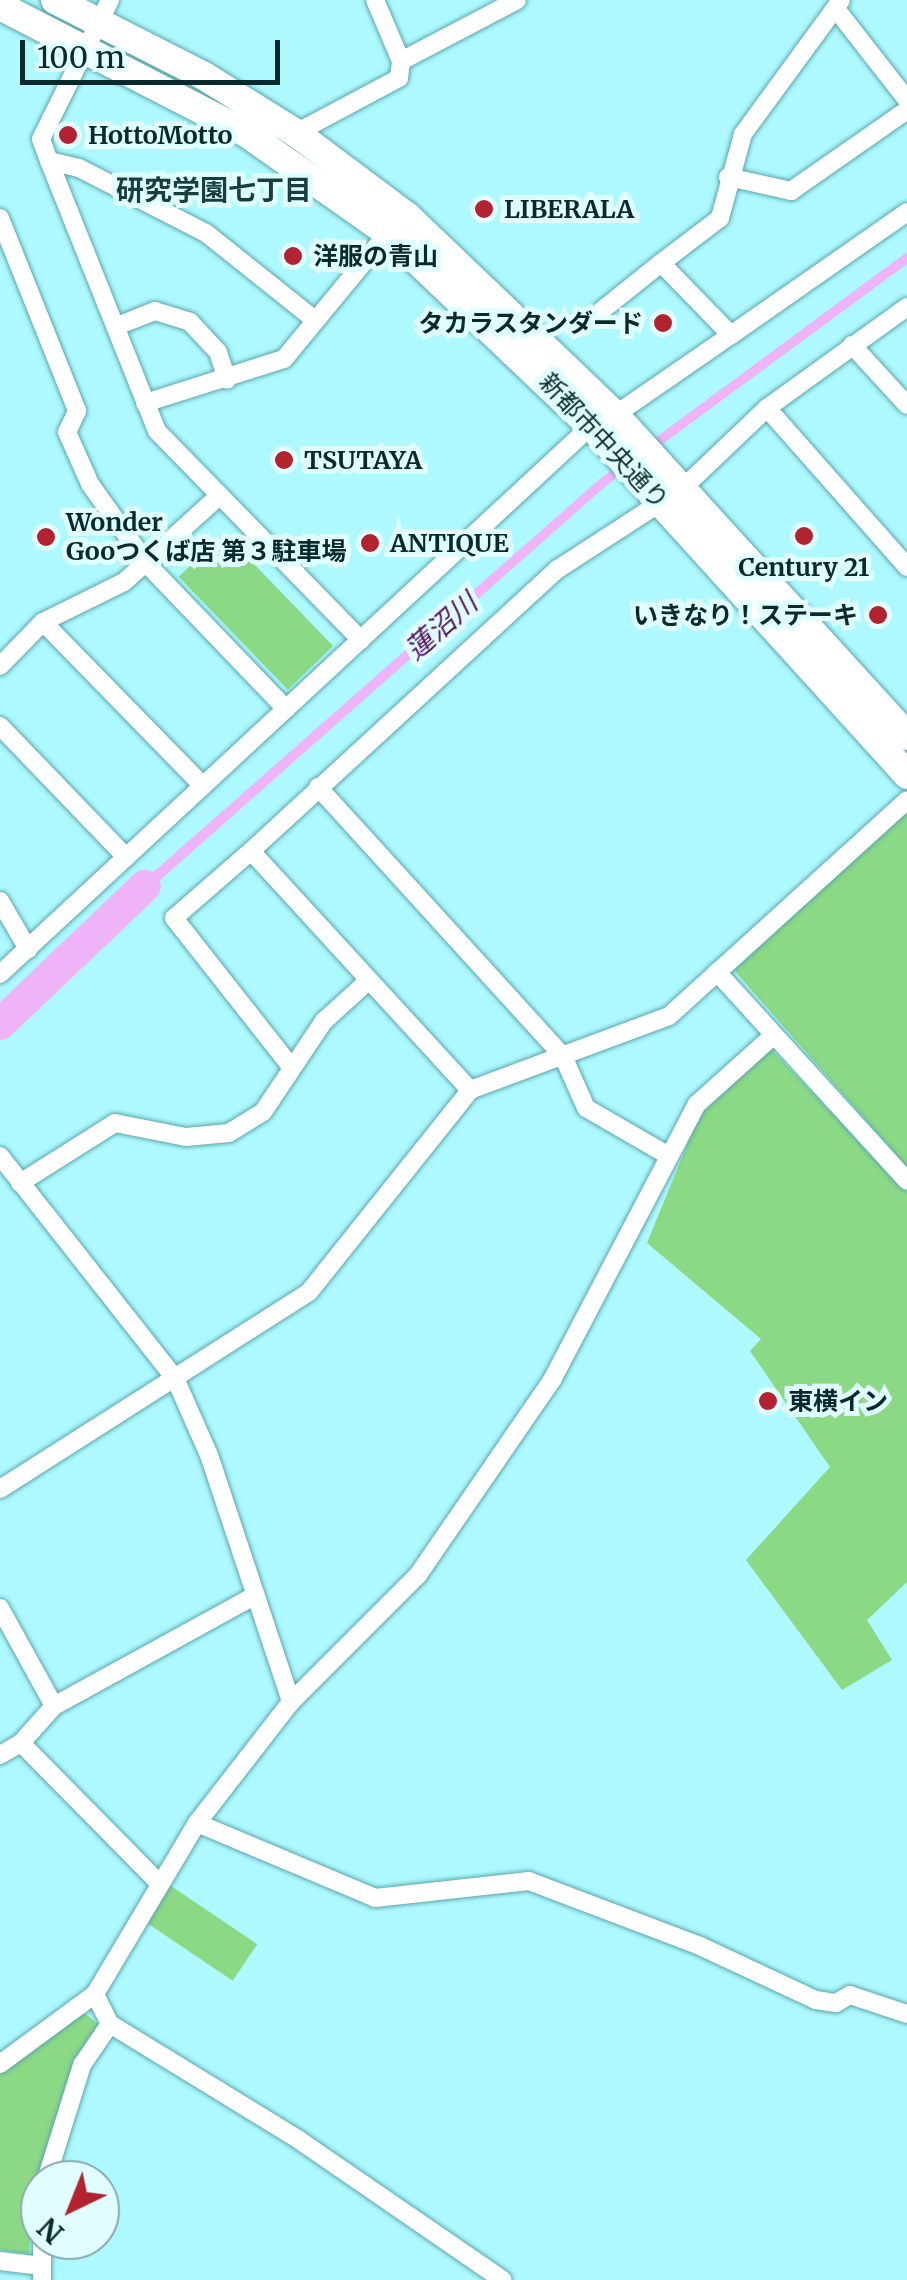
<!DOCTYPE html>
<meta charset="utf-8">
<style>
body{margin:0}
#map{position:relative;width:907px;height:2280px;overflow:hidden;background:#adf9ff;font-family:Merriweather,"Noto Sans JP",serif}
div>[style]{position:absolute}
.green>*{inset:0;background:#8bd985;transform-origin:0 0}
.water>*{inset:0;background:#efb3f7}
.river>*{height:32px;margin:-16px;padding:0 16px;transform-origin:16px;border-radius:16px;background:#efb3f7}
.roads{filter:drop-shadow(0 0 2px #5ba6ac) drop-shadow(0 0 2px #5ba6ac)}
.minor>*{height:18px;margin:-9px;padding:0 9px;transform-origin:9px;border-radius:9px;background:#fff}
.primary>*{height:28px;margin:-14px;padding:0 14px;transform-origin:14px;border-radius:14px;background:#fff}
.dots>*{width:28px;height:28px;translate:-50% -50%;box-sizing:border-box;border:5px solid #e0fdff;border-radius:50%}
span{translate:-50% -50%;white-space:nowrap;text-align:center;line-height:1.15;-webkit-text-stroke:10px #e0fdff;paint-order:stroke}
.poi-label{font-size:25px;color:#09292c;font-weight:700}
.left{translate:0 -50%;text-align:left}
.right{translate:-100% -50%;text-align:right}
.street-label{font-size:25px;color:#09292c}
.neighbourhood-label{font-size:28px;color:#173f42;font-weight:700}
.water-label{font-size:28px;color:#571461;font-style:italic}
.north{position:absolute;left:20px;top:2160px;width:100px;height:100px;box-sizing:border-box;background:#e0fdff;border:2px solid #8aa8ab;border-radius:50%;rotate:223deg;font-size:28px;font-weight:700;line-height:40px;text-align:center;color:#09292c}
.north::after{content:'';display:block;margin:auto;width:35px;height:45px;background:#b3222f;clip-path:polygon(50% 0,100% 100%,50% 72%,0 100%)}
.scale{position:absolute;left:20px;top:40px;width:260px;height:45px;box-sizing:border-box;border:5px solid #09292c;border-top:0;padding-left:12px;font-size:30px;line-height:35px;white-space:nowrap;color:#09292c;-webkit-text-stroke:8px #e0fdff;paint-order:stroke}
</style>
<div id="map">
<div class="green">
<div style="left:224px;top:533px;width:157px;height:63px;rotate:46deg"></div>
<div style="clip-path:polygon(904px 813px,907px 816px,907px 1167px,734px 970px)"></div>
<div style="clip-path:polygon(771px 1049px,907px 1192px,907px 1582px,867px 1620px,892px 1660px,842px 1690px,746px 1560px,830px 1467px,750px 1351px,761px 1339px,647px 1243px,699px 1116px)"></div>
<div style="left:171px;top:1886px;width:104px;height:44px;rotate:34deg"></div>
<div style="clip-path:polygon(81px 2010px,100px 2026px,74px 2065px,32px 2197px,29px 2254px,0 2250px,0 2074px)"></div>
</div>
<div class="water">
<div style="clip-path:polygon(907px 252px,907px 264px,607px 485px,116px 919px,109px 911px,601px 478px)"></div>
</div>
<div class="river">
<div style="left:0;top:1024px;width:200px;rotate:-43.6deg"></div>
</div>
<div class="roads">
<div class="minor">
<div style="left:110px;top:0;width:155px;rotate:116.4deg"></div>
<div style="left:41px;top:139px;width:23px;rotate:70deg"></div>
<div style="left:49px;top:161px;width:291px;rotate:68.2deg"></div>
<div style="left:157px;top:431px;width:292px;rotate:45.7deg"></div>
<div style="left:836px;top:9px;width:115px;rotate:52deg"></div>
<div style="left:401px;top:61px;width:131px;rotate:-27.7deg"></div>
<div style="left:296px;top:133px;width:117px;rotate:-28.1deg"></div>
<div style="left:399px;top:78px;width:17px;rotate:-83deg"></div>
<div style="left:401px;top:61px;width:66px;rotate:-113.1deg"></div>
<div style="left:49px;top:161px;width:31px;rotate:13deg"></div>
<div style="left:79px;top:168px;width:143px;rotate:27.1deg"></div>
<div style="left:206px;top:233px;width:139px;rotate:38.6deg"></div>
<div style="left:728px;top:177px;width:65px;rotate:12.5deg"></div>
<div style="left:791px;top:191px;width:141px;rotate:-34.9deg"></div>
<div style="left:0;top:218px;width:208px;rotate:68.2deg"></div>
<div style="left:77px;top:411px;width:23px;rotate:115deg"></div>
<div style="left:67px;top:432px;width:57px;rotate:66.1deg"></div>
<div style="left:90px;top:484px;width:98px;rotate:54.5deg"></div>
<div style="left:147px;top:564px;width:201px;rotate:46.2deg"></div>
<div style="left:601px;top:311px;width:77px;rotate:-38.7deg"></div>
<div style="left:117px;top:326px;width:41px;rotate:-21.5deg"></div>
<div style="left:155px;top:311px;width:37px;rotate:17deg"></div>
<div style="left:190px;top:322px;width:41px;rotate:47deg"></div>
<div style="left:218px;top:352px;width:29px;rotate:72deg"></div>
<div style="left:731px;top:335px;width:215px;rotate:-34.9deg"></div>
<div style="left:852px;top:345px;width:81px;rotate:47.5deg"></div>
<div style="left:145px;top:403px;width:146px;rotate:-17.6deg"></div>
<div style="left:284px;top:359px;width:163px;rotate:-50.5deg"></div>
<div style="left:767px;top:408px;width:212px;rotate:48.6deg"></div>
<div style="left:615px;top:415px;width:141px;rotate:-34.6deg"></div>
<div style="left:731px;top:335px;width:100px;rotate:-134.2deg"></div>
<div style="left:661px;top:263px;width:74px;rotate:-37.3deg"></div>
<div style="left:720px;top:218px;width:87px;rotate:-74.7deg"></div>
<div style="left:743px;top:134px;width:166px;rotate:-53.8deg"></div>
<div style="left:683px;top:488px;width:116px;rotate:-43.6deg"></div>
<div style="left:767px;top:408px;width:173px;rotate:-35.8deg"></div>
<div style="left:43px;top:622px;width:229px;rotate:45.7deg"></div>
<div style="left:0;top:666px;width:62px;rotate:-45.7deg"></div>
<div style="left:43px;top:622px;width:90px;rotate:-26.3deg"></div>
<div style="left:124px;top:582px;width:128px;rotate:-42.2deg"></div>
<div style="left:0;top:726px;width:182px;rotate:46.1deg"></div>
<div style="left:318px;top:787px;width:364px;rotate:47.7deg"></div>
<div style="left:563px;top:1056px;width:57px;rotate:66.1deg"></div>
<div style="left:586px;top:1108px;width:96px;rotate:30deg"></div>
<div style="left:251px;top:851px;width:417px;rotate:-42.6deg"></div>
<div style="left:558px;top:569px;width:123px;rotate:-33deg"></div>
<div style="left:0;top:901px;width:56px;rotate:59.7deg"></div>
<div style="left:717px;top:972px;width:282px;rotate:47.7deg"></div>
<div style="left:0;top:974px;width:806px;rotate:-42.84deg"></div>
<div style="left:292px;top:1068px;width:191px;rotate:-128.2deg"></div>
<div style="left:174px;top:918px;width:102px;rotate:-41deg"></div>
<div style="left:251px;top:851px;width:324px;rotate:47.5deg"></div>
<div style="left:0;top:1156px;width:283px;rotate:51.8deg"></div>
<div style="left:175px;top:1378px;width:84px;rotate:66.2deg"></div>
<div style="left:209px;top:1455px;width:260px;rotate:71.6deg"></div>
<div style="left:20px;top:1183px;width:112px;rotate:-32.3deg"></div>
<div style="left:115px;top:1123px;width:72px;rotate:11.2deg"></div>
<div style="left:186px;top:1137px;width:43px;rotate:-5.3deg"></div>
<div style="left:229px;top:1133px;width:40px;rotate:-32deg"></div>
<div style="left:263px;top:1112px;width:110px;rotate:-56.2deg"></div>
<div style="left:324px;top:1021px;width:59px;rotate:-42.3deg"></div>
<div style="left:0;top:1489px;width:366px;rotate:-32.5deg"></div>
<div style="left:309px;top:1292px;width:258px;rotate:-51.4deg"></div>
<div style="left:470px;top:1090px;width:212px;rotate:-20.4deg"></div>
<div style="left:669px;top:1016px;width:321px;rotate:-42.2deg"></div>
<div style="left:0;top:1608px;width:112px;rotate:61.1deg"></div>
<div style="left:54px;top:1706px;width:50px;rotate:131.7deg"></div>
<div style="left:21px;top:1743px;width:198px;rotate:45.4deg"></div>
<div style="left:54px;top:1706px;width:228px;rotate:-28.8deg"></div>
<div style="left:0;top:1755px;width:24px;rotate:-30deg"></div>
<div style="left:197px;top:1823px;width:193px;rotate:22.8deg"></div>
<div style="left:375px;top:1898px;width:155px;rotate:-6.3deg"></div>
<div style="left:529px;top:1881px;width:183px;rotate:20.8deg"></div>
<div style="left:700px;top:1946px;width:128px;rotate:25deg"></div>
<div style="left:816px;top:2000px;width:20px;rotate:9deg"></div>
<div style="left:836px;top:2003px;width:16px;rotate:-30deg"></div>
<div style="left:850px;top:1995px;width:60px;rotate:18.4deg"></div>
<div style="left:110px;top:2024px;width:222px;rotate:31.5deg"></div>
<div style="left:299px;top:2140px;width:247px;rotate:34.5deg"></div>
<div style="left:0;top:2064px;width:118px;rotate:-36.4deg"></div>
<div style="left:95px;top:1994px;width:199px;rotate:-59.2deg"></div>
<div style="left:197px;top:1823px;width:153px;rotate:-52.2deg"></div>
<div style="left:291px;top:1702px;width:180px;rotate:-45deg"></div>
<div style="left:418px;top:1575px;width:237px;rotate:-55.5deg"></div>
<div style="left:552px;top:1380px;width:312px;rotate:-62.3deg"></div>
<div style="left:697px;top:1104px;width:103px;rotate:-41.9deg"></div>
<div style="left:46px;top:2180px;width:121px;rotate:-72.6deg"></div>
<div style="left:82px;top:2065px;width:50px;rotate:-55.7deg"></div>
<div style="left:110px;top:2024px;width:34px;rotate:-117deg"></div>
<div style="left:42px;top:2240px;width:40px;rotate:90deg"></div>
<div style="left:0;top:2261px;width:42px;rotate:6.8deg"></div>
</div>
<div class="primary">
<div style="left:55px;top:0;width:167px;rotate:27deg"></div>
<div style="left:204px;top:76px;width:108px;rotate:31.8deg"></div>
<div style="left:296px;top:133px;width:139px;rotate:36.8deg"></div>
<div style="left:407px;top:216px;width:288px;rotate:43.7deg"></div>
<div style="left:615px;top:415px;width:434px;rotate:47.7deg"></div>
<div style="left:0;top:6px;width:277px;rotate:27.3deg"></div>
<div style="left:246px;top:133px;width:174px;rotate:35.2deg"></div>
<div style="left:388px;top:233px;width:280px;rotate:43.6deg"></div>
<div style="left:591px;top:426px;width:471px;rotate:47.8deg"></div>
</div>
</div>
<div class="dots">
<div style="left:68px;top:135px;background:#b3222f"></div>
<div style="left:484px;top:209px;background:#b3222f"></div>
<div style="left:293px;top:256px;background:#b3222f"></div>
<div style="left:663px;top:323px;background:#b3222f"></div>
<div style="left:284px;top:460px;background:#b3222f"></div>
<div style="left:804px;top:536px;background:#b3222f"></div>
<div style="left:46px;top:537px;background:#b3222f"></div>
<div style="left:370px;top:543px;background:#b3222f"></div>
<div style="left:878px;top:615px;background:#b3222f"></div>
<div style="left:768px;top:1401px;background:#b3222f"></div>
</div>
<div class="poi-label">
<span class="left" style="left:88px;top:135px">HottoMotto</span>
<span class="left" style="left:504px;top:209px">LIBERALA</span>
<span class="left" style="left:313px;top:256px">洋服の青山</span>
<span class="right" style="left:643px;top:323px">タカラスタンダード</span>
<span class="left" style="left:304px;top:460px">TSUTAYA</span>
<span class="left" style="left:66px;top:537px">Wonder<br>Gooつくば店 第３駐車場</span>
<span class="left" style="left:390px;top:543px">ANTIQUE</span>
<span style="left:804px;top:567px">Century 21</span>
<span class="right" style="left:858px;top:615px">いきなり！ステーキ</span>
<span class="left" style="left:788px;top:1401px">東横イン</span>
</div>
<div class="street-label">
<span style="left:604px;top:441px;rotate:47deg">新都市中央通り</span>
</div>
<div class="neighbourhood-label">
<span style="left:214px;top:190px">研究学園七丁目</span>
</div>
<div class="water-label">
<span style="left:441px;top:626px;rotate:-41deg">蓮沼川</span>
</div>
<div class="north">N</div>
<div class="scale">100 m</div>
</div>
